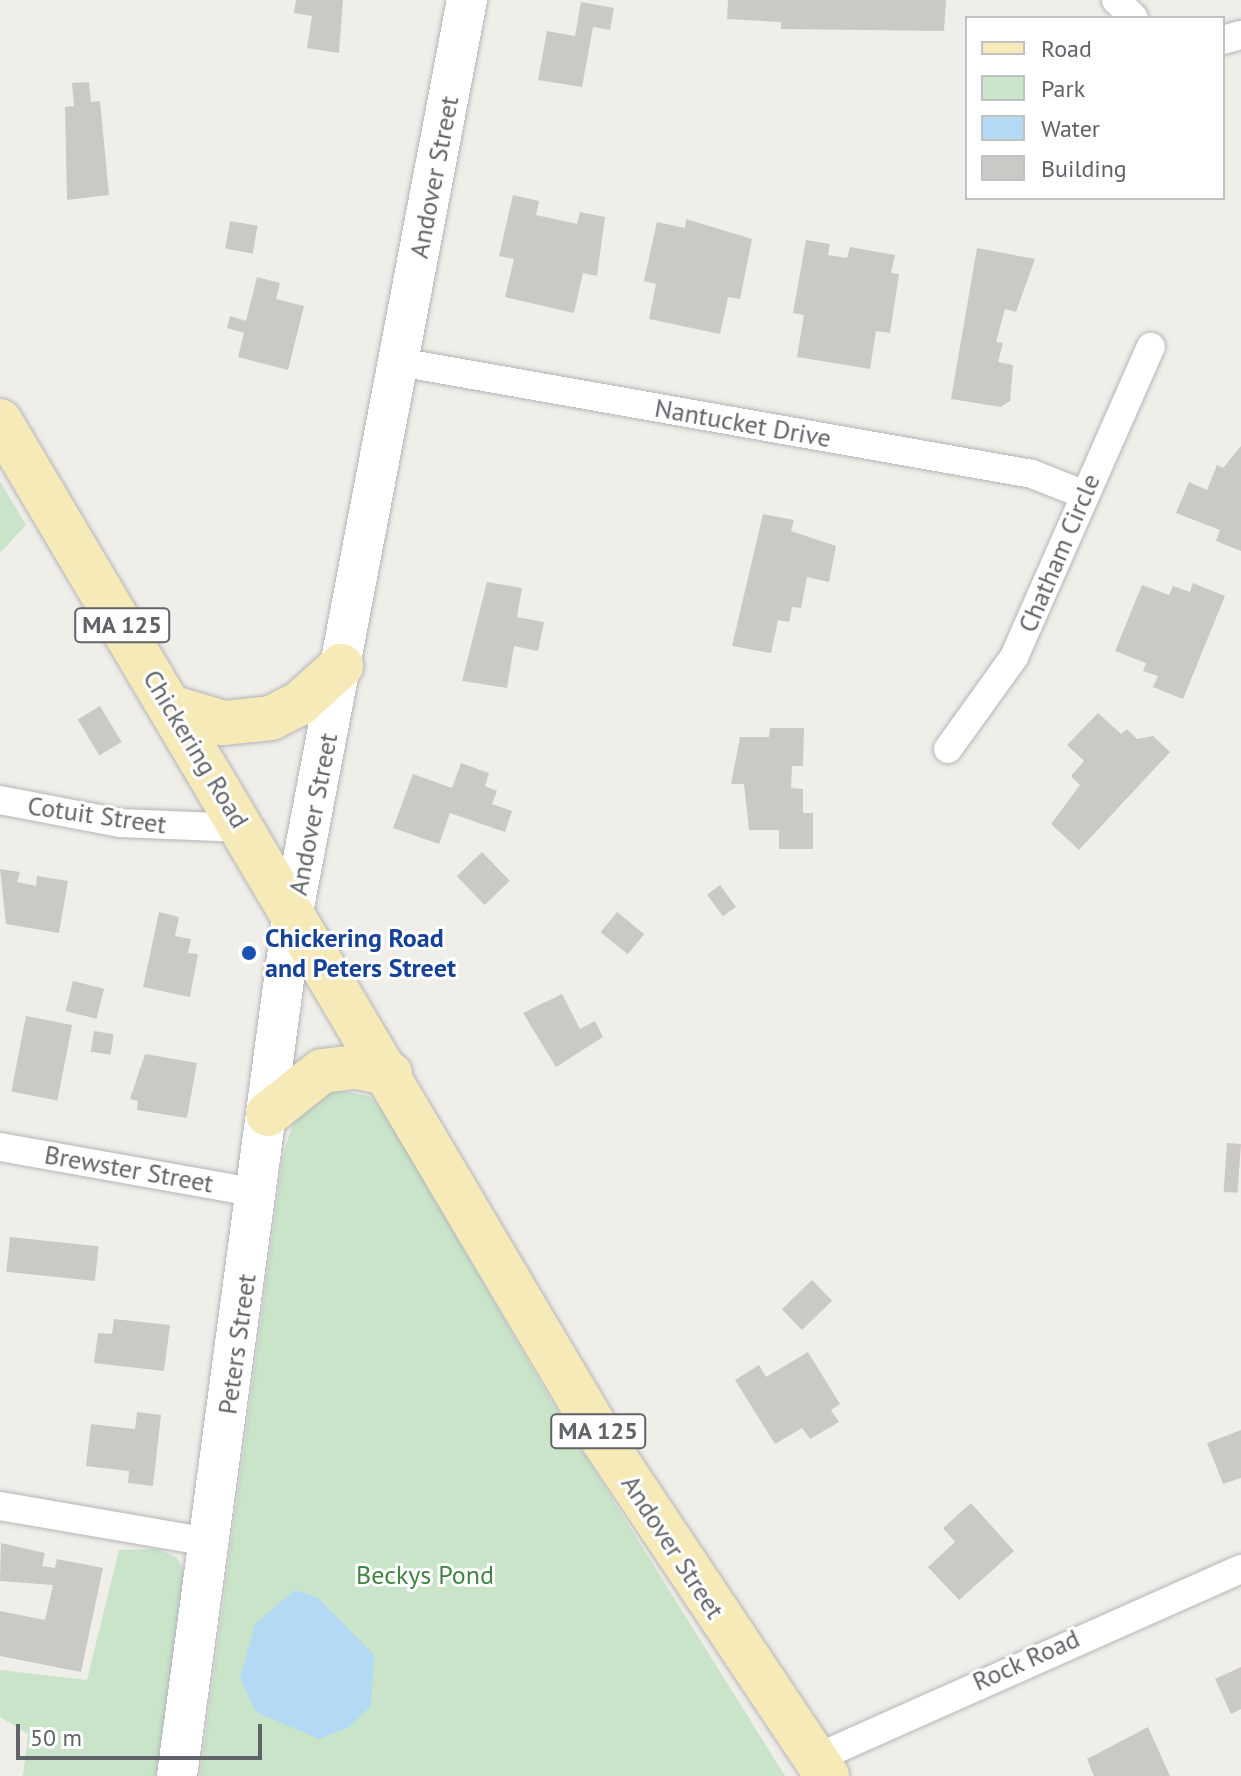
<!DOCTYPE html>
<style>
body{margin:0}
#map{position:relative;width:1241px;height:1776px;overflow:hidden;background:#f0eee9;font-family:"PT Sans",sans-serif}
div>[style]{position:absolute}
.green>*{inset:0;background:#c9e4c9}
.water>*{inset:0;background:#b3d9f5}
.building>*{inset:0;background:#cbc9c5;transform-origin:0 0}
.roads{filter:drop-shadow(0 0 2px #b3b5b9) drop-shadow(0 0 2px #b3b5b9)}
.minor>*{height:28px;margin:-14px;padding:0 14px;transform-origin:14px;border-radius:14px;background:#fff}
.secondary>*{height:40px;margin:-20px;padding:0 20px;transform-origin:20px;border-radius:20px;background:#fff}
.primary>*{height:44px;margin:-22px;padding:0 22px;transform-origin:22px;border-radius:22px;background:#f6ebb8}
.dots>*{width:22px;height:22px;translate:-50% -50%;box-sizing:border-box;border:4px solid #fff;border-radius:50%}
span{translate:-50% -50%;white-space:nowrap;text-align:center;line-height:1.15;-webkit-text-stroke:6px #fff;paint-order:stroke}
.shield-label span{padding:2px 6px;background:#fff;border:2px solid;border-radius:6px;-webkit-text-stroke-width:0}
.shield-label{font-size:24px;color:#606367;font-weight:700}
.street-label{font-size:26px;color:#606367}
.transit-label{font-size:26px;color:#164399;font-weight:700}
.left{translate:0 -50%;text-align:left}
.park-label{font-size:26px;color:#428444}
.legend{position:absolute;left:965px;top:16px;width:260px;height:184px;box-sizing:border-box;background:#fff;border:2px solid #bfc1c2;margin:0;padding:10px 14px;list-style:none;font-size:24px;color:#606367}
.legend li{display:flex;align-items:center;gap:16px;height:40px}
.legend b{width:40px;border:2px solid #bfc1c2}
.scale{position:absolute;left:16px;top:1724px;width:246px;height:36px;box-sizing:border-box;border:4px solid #606367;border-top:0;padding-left:10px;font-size:24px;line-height:28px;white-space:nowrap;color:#606367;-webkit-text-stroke:6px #fff;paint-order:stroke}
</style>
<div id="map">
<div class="green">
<div style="clip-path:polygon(0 481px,26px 525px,0 553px)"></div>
<div style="clip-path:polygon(331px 1089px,369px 1096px,385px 1112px,550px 1399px,785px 1776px,200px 1776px,283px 1156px,296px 1112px)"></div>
<div style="clip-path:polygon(158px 1549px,177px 1558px,192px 1584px,158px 1776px,23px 1776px,28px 1734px,0 1717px,0 1670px,87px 1680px,119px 1550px)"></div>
</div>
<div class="water">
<div style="clip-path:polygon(295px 1590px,318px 1598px,374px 1655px,371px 1706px,349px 1727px,319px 1739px,256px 1712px,240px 1679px,255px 1624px)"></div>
</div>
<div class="building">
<div style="clip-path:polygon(296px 0,343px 0,339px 53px,307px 48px,312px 16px,294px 13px)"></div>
<div style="clip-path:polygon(728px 0,946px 0,944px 31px,781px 29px,781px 22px,727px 19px)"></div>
<div style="clip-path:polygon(581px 2px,614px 8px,610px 30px,593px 27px,582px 87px,538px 80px,547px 31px,575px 36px)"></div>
<div style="clip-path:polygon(89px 82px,91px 102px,100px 101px,109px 195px,67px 200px,65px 107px,74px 106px,72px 83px)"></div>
<div style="clip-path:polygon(513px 195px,539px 201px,536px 215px,577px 224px,580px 212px,605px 217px,597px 276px,583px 273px,574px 313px,505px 297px,514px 259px,499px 256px)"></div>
<div style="clip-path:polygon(686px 219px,752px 239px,740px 299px,728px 297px,720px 334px,649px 319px,656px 284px,644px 281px,657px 222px,685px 228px)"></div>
<div style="left:230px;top:221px;width:28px;height:28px;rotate:10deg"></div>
<div style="clip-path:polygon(806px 240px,830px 244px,828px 255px,847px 258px,850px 247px,895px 255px,891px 273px,899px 274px,890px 333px,876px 331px,870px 369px,797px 357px,804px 315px,793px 313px)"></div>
<div style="clip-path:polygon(977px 248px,1035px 259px,1016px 312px,1005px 309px,996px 342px,1003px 343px,998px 362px,1013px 365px,1010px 401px,1001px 407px,951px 399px)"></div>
<div style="clip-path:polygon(257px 277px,280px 283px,276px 299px,304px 306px,288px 370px,238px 357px,244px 333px,227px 328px,230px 316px,246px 321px)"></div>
<div style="clip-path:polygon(1241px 446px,1241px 551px,1216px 541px,1220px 530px,1176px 513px,1189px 482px,1207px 490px,1217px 465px,1223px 468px)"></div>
<div style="clip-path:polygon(763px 514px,794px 520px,791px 531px,836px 546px,829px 582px,807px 577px,801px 608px,792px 607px,789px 622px,778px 620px,771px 653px,732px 646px)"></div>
<div style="clip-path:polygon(487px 582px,522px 588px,517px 617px,544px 622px,538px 651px,514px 646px,507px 688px,462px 681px)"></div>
<div style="clip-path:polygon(1193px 583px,1225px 596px,1183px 699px,1153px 687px,1158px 676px,1143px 671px,1146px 663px,1115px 651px,1142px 585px,1169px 595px,1173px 586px,1190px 592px)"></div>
<div style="left:100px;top:706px;width:42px;height:26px;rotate:59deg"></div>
<div style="clip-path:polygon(1098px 713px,1121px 734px,1127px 729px,1137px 739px,1153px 736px,1170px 752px,1079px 850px,1051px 824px,1080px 785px,1071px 776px,1084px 761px,1067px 745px)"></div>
<div style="clip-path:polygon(770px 728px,804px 728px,803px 766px,792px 766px,791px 788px,803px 789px,803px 813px,813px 813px,813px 849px,779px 849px,779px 830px,749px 830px,744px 784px,731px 784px,740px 737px,769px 737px)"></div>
<div style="clip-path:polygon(461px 763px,489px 773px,485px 786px,497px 791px,492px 804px,512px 811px,505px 832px,450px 813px,439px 844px,393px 828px,413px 774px,452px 788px)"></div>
<div style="left:482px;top:852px;width:40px;height:35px;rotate:46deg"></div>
<div style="clip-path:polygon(0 869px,20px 872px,17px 882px,36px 886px,37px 876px,68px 881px,59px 933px,6px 924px)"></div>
<div style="left:720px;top:885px;width:27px;height:16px;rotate:54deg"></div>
<div style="clip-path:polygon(159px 912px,179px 917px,175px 936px,191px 939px,188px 953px,198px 954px,190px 997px,143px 987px)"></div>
<div style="left:617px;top:912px;width:35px;height:26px;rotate:39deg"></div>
<div style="left:73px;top:981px;width:32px;height:31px;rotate:14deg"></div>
<div style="clip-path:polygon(562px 994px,580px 1029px,595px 1021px,603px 1037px,556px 1067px,523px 1013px)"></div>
<div style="left:26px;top:1016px;width:47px;height:77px;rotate:11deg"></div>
<div style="left:94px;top:1031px;width:20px;height:21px;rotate:9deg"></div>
<div style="clip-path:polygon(145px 1054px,197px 1063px,187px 1118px,137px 1110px,138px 1101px,130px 1099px)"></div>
<div style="left:1227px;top:1143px;width:14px;height:49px;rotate:4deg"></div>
<div style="left:10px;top:1237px;width:89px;height:35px;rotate:6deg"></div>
<div style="left:812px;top:1280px;width:29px;height:42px;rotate:46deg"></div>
<div style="clip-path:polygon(114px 1319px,170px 1325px,164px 1371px,94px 1363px,98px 1333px,112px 1334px)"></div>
<div style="clip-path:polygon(808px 1352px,840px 1404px,831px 1410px,839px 1422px,810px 1439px,802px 1428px,775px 1444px,735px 1380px,759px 1365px,766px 1377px)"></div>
<div style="clip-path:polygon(137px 1412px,161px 1415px,153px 1486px,128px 1483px,129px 1471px,86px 1466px,91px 1424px,135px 1429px)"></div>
<div style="clip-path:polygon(1241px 1430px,1241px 1478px,1223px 1484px,1207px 1443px)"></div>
<div style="clip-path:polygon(971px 1503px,1014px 1551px,959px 1600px,928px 1567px,955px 1542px,943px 1528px)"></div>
<div style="clip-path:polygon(1px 1543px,45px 1553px,42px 1566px,55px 1568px,57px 1559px,103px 1568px,81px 1672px,0 1656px,0 1611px,45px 1620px,53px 1585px,0 1581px)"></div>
<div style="clip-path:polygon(1241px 1667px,1241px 1709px,1231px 1714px,1215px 1679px)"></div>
<div style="clip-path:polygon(1148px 1727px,1170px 1776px,1094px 1776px,1087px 1759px)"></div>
</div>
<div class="roads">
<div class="minor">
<div style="left:1116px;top:0;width:25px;rotate:45deg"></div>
<div style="left:1223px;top:40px;width:19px;rotate:-16deg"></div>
<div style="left:399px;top:362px;width:643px;rotate:10.03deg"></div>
<div style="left:1032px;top:474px;width:57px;rotate:21.6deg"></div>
<div style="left:948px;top:749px;width:113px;rotate:-54.3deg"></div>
<div style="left:1014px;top:657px;width:339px;rotate:-66.2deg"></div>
<div style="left:0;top:800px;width:122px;rotate:10.9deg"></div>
<div style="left:120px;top:823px;width:123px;rotate:2.3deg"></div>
<div style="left:0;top:1147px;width:261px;rotate:10.1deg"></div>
<div style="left:0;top:1506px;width:211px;rotate:9.8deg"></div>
<div style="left:814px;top:1759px;width:467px;rotate:-24deg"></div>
</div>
<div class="secondary">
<div style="left:177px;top:1776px;width:872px;rotate:-82.35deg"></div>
<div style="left:293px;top:912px;width:928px;rotate:-79.2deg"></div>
</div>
<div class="primary">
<div style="left:0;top:421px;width:1184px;rotate:59.38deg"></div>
<div style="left:603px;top:1440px;width:404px;rotate:56.3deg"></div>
<div style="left:171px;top:707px;width:54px;rotate:17.1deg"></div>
<div style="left:223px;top:723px;width:48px;rotate:-5.9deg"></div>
<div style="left:271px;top:718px;width:31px;rotate:-27deg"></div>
<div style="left:299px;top:704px;width:57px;rotate:-42.1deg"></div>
<div style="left:268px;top:1114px;width:69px;rotate:-38.5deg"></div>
<div style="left:322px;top:1071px;width:35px;rotate:-7deg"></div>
<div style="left:357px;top:1067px;width:34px;rotate:12deg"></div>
</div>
</div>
<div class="dots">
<div style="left:249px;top:953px;background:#1a4fb4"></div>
</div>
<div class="shield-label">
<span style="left:122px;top:625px">MA 125</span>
<span style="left:598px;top:1431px">MA 125</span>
</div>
<div class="street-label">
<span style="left:434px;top:177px;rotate:-79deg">Andover Street</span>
<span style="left:743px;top:423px;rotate:10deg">Nantucket Drive</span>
<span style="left:1059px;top:553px;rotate:-67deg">Chatham Circle</span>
<span style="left:196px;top:749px;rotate:59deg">Chickering Road</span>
<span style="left:313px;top:814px;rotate:-79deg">Andover Street</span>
<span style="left:97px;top:815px;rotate:8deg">Cotuit Street</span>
<span style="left:129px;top:1169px;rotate:10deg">Brewster Street</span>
<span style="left:237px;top:1344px;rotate:-82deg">Peters Street</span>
<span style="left:673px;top:1547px;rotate:57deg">Andover Street</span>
<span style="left:1026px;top:1660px;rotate:-24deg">Rock Road</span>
</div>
<div class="transit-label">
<span class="left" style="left:265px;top:953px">Chickering Road<br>and Peters Street</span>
</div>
<div class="park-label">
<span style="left:425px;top:1575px">Beckys Pond</span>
</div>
<ul class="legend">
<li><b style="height:10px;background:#f6ebb8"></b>Road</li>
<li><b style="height:22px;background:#c9e4c9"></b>Park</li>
<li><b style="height:22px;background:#b3d9f5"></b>Water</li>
<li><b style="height:22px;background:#cbc9c5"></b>Building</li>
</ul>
<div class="scale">50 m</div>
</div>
